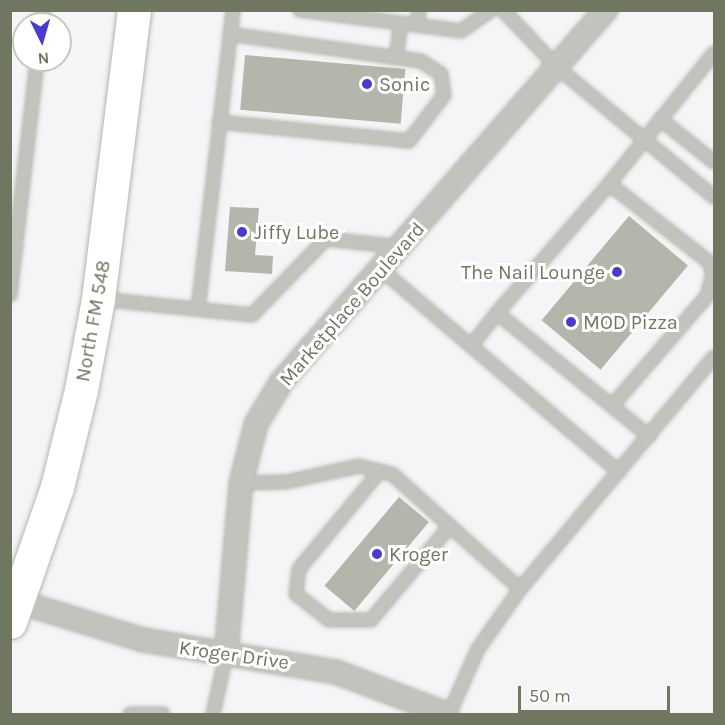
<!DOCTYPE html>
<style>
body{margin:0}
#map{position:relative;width:725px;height:725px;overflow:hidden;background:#f6f4f7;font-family:Karla,sans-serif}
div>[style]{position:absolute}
.building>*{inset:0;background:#b3b6ab;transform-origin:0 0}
.roads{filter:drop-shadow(0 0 2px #b5b8ae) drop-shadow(0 0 2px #b5b8ae)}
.service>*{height:12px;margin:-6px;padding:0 6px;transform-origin:6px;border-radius:6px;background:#c1c3bc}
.minor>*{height:22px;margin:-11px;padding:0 11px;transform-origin:11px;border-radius:11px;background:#c1c3bc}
.secondary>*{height:33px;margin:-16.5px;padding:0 16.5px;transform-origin:16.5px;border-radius:16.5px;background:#fff}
.dots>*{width:16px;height:16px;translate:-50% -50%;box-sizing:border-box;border:3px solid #fff;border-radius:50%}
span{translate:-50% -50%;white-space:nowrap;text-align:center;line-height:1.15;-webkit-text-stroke:6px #fff;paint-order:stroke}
.poi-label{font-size:20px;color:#707760}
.left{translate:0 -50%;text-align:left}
.right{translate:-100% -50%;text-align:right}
.street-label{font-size:20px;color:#707760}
.frame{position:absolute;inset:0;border:12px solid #707760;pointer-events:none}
.north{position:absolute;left:12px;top:12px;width:60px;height:60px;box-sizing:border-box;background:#fff;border:2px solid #c6c9bf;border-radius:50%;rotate:175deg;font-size:16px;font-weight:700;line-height:24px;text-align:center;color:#707760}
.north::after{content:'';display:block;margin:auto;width:21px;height:27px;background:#473ccf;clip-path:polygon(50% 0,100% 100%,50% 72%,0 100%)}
.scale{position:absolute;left:518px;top:686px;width:152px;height:27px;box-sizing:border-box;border:3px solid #707760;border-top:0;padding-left:8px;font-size:18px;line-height:21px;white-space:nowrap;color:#707760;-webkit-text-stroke:4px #fff;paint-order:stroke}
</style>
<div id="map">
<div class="building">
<div style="left:245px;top:55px;width:161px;height:55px;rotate:5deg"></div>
<div style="clip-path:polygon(230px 207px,259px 208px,255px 255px,273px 256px,272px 274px,225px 271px)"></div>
<div style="left:629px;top:216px;width:77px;height:136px;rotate:40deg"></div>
<div style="left:399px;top:497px;width:39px;height:116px;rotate:40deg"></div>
</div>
<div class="roads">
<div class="service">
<div style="left:300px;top:10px;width:162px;rotate:7.4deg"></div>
<div style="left:461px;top:31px;width:37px;rotate:-35deg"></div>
<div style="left:503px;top:10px;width:80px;rotate:46.5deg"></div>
<div style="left:558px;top:68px;width:202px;rotate:39.6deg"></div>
<div style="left:41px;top:24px;width:14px;rotate:-82deg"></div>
<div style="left:417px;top:25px;width:15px;rotate:-82deg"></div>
<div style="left:396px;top:58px;width:35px;rotate:-82deg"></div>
<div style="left:660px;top:119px;width:69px;rotate:38.5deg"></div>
<div style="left:219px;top:122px;width:191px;rotate:5.7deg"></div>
<div style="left:409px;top:141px;width:58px;rotate:-52.7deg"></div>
<div style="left:444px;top:95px;width:21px;rotate:-98deg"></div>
<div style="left:441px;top:74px;width:24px;rotate:-147deg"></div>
<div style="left:421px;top:61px;width:193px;rotate:-172deg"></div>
<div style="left:383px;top:271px;width:310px;rotate:40.4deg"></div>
<div style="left:10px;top:295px;width:237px;rotate:-83.4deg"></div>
<div style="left:100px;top:299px;width:153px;rotate:6deg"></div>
<div style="left:252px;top:315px;width:106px;rotate:-45.8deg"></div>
<div style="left:326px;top:239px;width:75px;rotate:6.1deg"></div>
<div style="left:198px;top:309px;width:301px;rotate:-83.3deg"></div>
<div style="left:497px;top:313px;width:171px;rotate:-49deg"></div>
<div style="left:471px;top:346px;width:42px;rotate:-51.8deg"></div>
<div style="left:497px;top:313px;width:196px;rotate:39deg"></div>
<div style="left:612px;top:406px;width:145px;rotate:-49.2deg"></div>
<div style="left:707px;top:296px;width:23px;rotate:-75deg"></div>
<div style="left:713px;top:274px;width:13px;rotate:-108deg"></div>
<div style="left:709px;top:262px;width:127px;rotate:-142deg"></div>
<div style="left:609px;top:184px;width:168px;rotate:-51.3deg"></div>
<div style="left:380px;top:471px;width:127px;rotate:129.6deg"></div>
<div style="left:299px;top:569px;width:25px;rotate:97deg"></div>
<div style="left:296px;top:594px;width:42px;rotate:38.2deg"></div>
<div style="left:329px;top:620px;width:42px"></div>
<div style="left:371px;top:620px;width:123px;rotate:-50deg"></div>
<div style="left:241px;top:483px;width:45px;rotate:-1.3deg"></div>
<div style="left:286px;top:482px;width:75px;rotate:-12.4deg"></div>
<div style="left:359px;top:466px;width:34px;rotate:14deg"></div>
<div style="left:392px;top:474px;width:172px;rotate:41.9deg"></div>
<div style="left:130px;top:714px;width:33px"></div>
<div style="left:213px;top:714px;width:60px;rotate:-77.6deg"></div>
<div style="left:449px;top:714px;width:71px;rotate:-66deg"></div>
<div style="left:478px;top:649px;width:73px;rotate:-55deg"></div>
<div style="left:520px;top:589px;width:302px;rotate:-50.1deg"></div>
</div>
<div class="minor">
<div style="left:19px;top:602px;width:130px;rotate:17deg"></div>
<div style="left:143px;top:640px;width:196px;rotate:9.4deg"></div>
<div style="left:336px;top:672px;width:119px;rotate:20.7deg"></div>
<div style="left:226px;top:655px;width:173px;rotate:-85deg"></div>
<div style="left:241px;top:483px;width:61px;rotate:-75.7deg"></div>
<div style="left:256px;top:424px;width:50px;rotate:-58.8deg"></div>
<div style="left:282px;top:381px;width:493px;rotate:-48.9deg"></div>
</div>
<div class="secondary">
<div style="left:10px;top:622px;width:143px;rotate:-70.8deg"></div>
<div style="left:57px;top:487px;width:100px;rotate:-76.1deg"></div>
<div style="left:81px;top:390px;width:93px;rotate:-79.4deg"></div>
<div style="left:98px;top:299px;width:291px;rotate:-82.9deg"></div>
</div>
</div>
<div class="dots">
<div style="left:367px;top:84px;background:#473ccf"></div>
<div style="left:242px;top:232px;background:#473ccf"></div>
<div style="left:617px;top:272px;background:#473ccf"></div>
<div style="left:571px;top:322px;background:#473ccf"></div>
<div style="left:377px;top:554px;background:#473ccf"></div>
</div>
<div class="poi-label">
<span class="left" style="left:379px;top:84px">Sonic</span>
<span class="left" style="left:254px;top:232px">Jiffy Lube</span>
<span class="right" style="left:605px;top:272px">The Nail Lounge</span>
<span class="left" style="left:583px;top:322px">MOD Pizza</span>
<span class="left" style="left:389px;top:554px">Kroger</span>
</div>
<div class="street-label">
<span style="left:352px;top:304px;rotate:-49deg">Marketplace Boulevard</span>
<span style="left:93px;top:321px;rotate:-80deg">North FM 548</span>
<span style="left:234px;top:655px;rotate:8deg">Kroger Drive</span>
</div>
<div class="frame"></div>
<div class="north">N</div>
<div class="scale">50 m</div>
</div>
